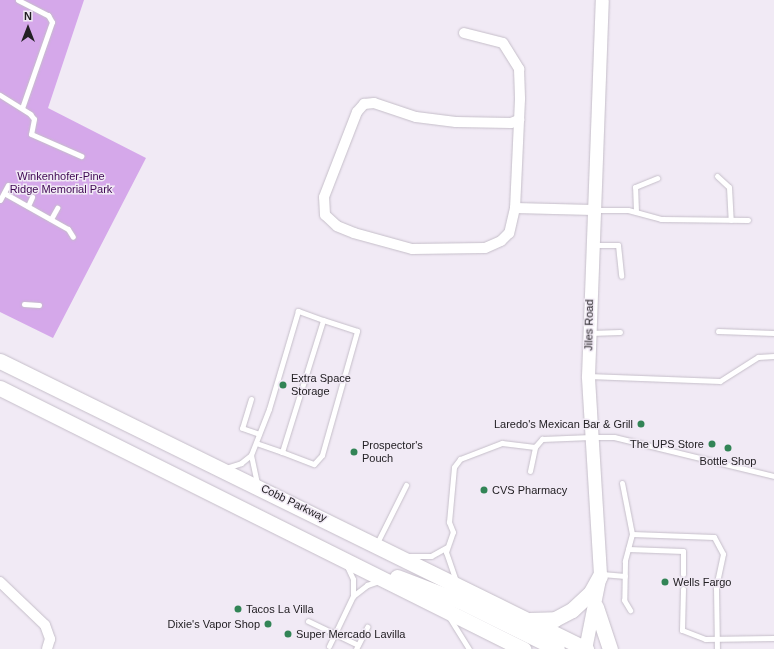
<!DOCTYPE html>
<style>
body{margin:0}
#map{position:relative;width:774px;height:649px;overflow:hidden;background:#f1eaf5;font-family:Helvetica,sans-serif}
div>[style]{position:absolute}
.green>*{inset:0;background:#d5a8ea}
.roads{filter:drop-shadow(0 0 1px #c5bec9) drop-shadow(0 0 1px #c5bec9)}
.lane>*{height:5px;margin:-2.5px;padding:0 2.5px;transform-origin:2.5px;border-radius:2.5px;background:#fff}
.street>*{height:10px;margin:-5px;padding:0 5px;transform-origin:5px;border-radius:5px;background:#fff}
.secondary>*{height:13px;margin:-6.5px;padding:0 6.5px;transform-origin:6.5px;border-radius:6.5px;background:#fff}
.primary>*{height:15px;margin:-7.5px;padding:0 7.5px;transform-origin:7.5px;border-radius:7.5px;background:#fff}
.dots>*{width:11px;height:11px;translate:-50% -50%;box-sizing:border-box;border:2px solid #f1eaf5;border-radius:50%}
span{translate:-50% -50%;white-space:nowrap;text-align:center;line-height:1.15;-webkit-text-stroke:3px #f1eaf5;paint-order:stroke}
.park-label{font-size:11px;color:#3f0753}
.street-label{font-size:11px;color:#232024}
.poi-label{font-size:11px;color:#232024}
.left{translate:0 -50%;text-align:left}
.right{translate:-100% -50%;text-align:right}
.north{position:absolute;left:8px;top:8px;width:40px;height:40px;-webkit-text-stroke:3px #f1eaf5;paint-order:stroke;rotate:0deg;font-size:11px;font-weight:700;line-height:16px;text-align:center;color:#232024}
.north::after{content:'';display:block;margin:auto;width:14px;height:18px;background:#232024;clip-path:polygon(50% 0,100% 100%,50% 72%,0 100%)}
</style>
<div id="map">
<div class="green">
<div style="clip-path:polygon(0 0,84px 0,48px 108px,146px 158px,53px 338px,0 312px)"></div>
</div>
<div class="roads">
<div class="lane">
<div style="left:18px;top:0;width:34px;rotate:27deg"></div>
<div style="left:48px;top:15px;width:8px;rotate:60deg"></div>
<div style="left:52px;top:22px;width:91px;rotate:109.2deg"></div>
<div style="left:0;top:95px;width:36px;rotate:32deg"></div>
<div style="left:30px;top:114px;width:6px;rotate:51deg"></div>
<div style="left:34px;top:119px;width:15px;rotate:101deg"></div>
<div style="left:31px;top:134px;width:55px;rotate:23.7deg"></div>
<div style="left:717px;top:176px;width:16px;rotate:43deg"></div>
<div style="left:729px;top:187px;width:33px;rotate:87deg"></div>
<div style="left:4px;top:193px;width:73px;rotate:29.4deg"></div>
<div style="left:68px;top:229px;width:9px;rotate:58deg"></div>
<div style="left:0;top:200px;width:17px;rotate:-62deg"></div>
<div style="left:28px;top:206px;width:10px;rotate:-66deg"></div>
<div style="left:596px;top:210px;width:32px"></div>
<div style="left:628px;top:210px;width:34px;rotate:15deg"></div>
<div style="left:661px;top:219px;width:87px;rotate:0.7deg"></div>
<div style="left:636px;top:212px;width:25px;rotate:-92deg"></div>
<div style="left:635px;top:187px;width:24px;rotate:-22deg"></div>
<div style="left:51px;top:219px;width:13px;rotate:-61deg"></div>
<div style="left:594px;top:245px;width:24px"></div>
<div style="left:618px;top:245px;width:31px;rotate:84deg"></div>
<div style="left:24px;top:304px;width:15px;rotate:4deg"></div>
<div style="left:718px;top:331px;width:56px;rotate:2deg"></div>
<div style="left:590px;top:333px;width:30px;rotate:-2deg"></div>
<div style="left:588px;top:376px;width:132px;rotate:2.2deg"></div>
<div style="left:720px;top:381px;width:45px;rotate:-32.3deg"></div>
<div style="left:758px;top:357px;width:16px;rotate:-4deg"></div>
<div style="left:251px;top:399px;width:30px;rotate:107deg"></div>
<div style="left:242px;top:428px;width:18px;rotate:19deg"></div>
<div style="left:256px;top:443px;width:28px;rotate:19deg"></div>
<div style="left:282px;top:452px;width:138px;rotate:-72.7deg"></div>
<div style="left:323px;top:320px;width:27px;rotate:-160deg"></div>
<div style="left:298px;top:311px;width:102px;rotate:106.5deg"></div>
<div style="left:269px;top:409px;width:49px;rotate:111.4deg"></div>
<div style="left:251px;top:455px;width:29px;rotate:78deg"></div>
<div style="left:282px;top:452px;width:34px;rotate:21deg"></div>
<div style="left:314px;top:464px;width:12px;rotate:-48deg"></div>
<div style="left:322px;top:455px;width:129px;rotate:-74.2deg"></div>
<div style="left:357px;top:331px;width:36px;rotate:-162deg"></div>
<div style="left:226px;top:468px;width:16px;rotate:-18deg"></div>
<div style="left:241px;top:463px;width:13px;rotate:-39deg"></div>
<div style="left:530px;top:471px;width:25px;rotate:-78deg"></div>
<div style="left:535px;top:447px;width:11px;rotate:-49deg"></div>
<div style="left:542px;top:439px;width:49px;rotate:-2.3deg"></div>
<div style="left:591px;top:437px;width:23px"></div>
<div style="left:614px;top:437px;width:165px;rotate:13.7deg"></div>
<div style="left:622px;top:483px;width:52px;rotate:78.9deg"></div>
<div style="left:632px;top:534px;width:28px;rotate:105deg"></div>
<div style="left:625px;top:561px;width:39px;rotate:91deg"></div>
<div style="left:624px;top:600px;width:12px;rotate:59deg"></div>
<div style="left:632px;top:534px;width:82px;rotate:2.1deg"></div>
<div style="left:714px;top:537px;width:19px;rotate:62deg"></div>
<div style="left:723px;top:554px;width:34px;rotate:102deg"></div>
<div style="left:716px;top:587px;width:62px;rotate:89.1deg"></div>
<div style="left:377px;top:543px;width:65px;rotate:-63.4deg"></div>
<div style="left:628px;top:549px;width:55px;rotate:2.1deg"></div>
<div style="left:683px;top:551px;width:23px;rotate:90deg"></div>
<div style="left:408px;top:556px;width:23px"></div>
<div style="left:431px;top:556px;width:18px;rotate:-29deg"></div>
<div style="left:602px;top:574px;width:23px;rotate:5deg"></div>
<div style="left:456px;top:581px;width:31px;rotate:-109deg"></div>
<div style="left:446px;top:552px;width:21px;rotate:-71deg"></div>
<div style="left:453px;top:532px;width:11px;rotate:-112deg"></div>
<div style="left:449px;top:522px;width:55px;rotate:-84.8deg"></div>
<div style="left:454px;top:467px;width:10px;rotate:-53deg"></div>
<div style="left:460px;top:459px;width:45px;rotate:-20.9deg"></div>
<div style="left:502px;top:443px;width:33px;rotate:7deg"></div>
<div style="left:683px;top:589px;width:41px;rotate:91.4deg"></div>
<div style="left:682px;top:630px;width:25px;rotate:21deg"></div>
<div style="left:705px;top:639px;width:69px;rotate:-0.8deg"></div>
<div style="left:353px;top:596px;width:18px;rotate:-38deg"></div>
<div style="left:367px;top:585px;width:13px;rotate:-18deg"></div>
<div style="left:449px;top:617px;width:38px;rotate:58deg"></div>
<div style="left:308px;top:621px;width:55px;rotate:25.6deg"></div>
<div style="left:329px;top:646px;width:55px;rotate:-64.4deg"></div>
<div style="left:353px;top:596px;width:17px;rotate:-90deg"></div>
<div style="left:353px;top:579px;width:14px;rotate:-115deg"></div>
<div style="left:356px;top:649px;width:25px;rotate:-63deg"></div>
</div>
<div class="street">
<div style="left:464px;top:33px;width:40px;rotate:14.4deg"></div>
<div style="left:503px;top:43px;width:31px;rotate:58deg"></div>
<div style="left:519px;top:69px;width:30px;rotate:88deg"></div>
<div style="left:520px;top:99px;width:109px;rotate:92.6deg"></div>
<div style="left:515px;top:208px;width:26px;rotate:103deg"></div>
<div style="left:509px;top:233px;width:11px;rotate:135deg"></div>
<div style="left:501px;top:241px;width:17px;rotate:156deg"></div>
<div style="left:485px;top:248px;width:73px;rotate:179.2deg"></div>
<div style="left:412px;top:249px;width:60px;rotate:-164.6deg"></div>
<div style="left:354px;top:233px;width:18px;rotate:-158deg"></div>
<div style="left:337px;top:226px;width:16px;rotate:-137deg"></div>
<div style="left:325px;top:215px;width:18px;rotate:-93deg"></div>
<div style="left:324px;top:197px;width:91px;rotate:-68.8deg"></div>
<div style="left:357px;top:112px;width:11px;rotate:-49deg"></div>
<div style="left:364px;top:104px;width:10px;rotate:-6deg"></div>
<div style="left:374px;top:103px;width:44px;rotate:18.4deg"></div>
<div style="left:416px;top:117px;width:40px;rotate:7.1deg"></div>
<div style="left:456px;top:122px;width:55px;rotate:1deg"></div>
<div style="left:511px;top:123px;width:9px;rotate:-21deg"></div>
<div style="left:515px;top:208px;width:78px;rotate:1.5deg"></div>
<div style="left:0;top:582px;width:62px;rotate:43.7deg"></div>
<div style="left:45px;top:625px;width:15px;rotate:70deg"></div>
<div style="left:50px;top:639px;width:10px;rotate:107deg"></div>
</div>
<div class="secondary">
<div style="left:585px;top:649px;width:76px;rotate:-78.7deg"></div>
<div style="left:600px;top:574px;width:198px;rotate:-93.5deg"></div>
<div style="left:588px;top:376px;width:376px;rotate:-87.9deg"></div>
</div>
<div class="primary">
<div style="left:0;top:361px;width:653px;rotate:26.17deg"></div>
<div style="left:0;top:388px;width:585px;rotate:26.52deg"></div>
<div style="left:397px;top:577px;width:67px;rotate:20.9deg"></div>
<div style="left:460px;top:601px;width:108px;rotate:26.3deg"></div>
<div style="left:596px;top:607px;width:44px;rotate:71.6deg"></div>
<div style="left:530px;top:620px;width:25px;rotate:-2deg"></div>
<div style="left:555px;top:619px;width:19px;rotate:-28deg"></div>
<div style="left:572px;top:610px;width:26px;rotate:-43deg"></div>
<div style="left:591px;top:592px;width:18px;rotate:-61deg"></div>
</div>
</div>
<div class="dots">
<div style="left:283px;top:385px;background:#328456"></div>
<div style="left:641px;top:424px;background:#328456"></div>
<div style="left:712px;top:444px;background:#328456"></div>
<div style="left:728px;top:448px;background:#328456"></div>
<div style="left:354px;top:452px;background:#328456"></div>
<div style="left:484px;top:490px;background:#328456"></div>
<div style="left:665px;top:582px;background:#328456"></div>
<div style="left:238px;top:609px;background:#328456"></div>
<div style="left:268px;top:624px;background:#328456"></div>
<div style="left:288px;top:634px;background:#328456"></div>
</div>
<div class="park-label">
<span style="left:61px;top:183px">Winkenhofer-Pine<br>Ridge Memorial Park</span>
</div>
<div class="street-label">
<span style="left:589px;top:325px;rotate:-89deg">Jiles Road</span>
<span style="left:294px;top:503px;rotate:26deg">Cobb Parkway</span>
</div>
<div class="poi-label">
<span class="left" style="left:291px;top:385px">Extra Space<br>Storage</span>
<span class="right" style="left:633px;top:424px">Laredo's Mexican Bar &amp; Grill</span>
<span class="right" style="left:704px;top:444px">The UPS Store</span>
<span class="left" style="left:362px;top:452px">Prospector's<br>Pouch</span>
<span style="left:728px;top:461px">Bottle Shop</span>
<span class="left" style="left:492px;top:490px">CVS Pharmacy</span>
<span class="left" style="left:673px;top:582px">Wells Fargo</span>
<span class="left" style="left:246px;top:609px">Tacos La Villa</span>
<span class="right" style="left:260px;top:624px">Dixie's Vapor Shop</span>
<span class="left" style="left:296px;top:634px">Super Mercado Lavilla</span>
</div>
<div class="north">N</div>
</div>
